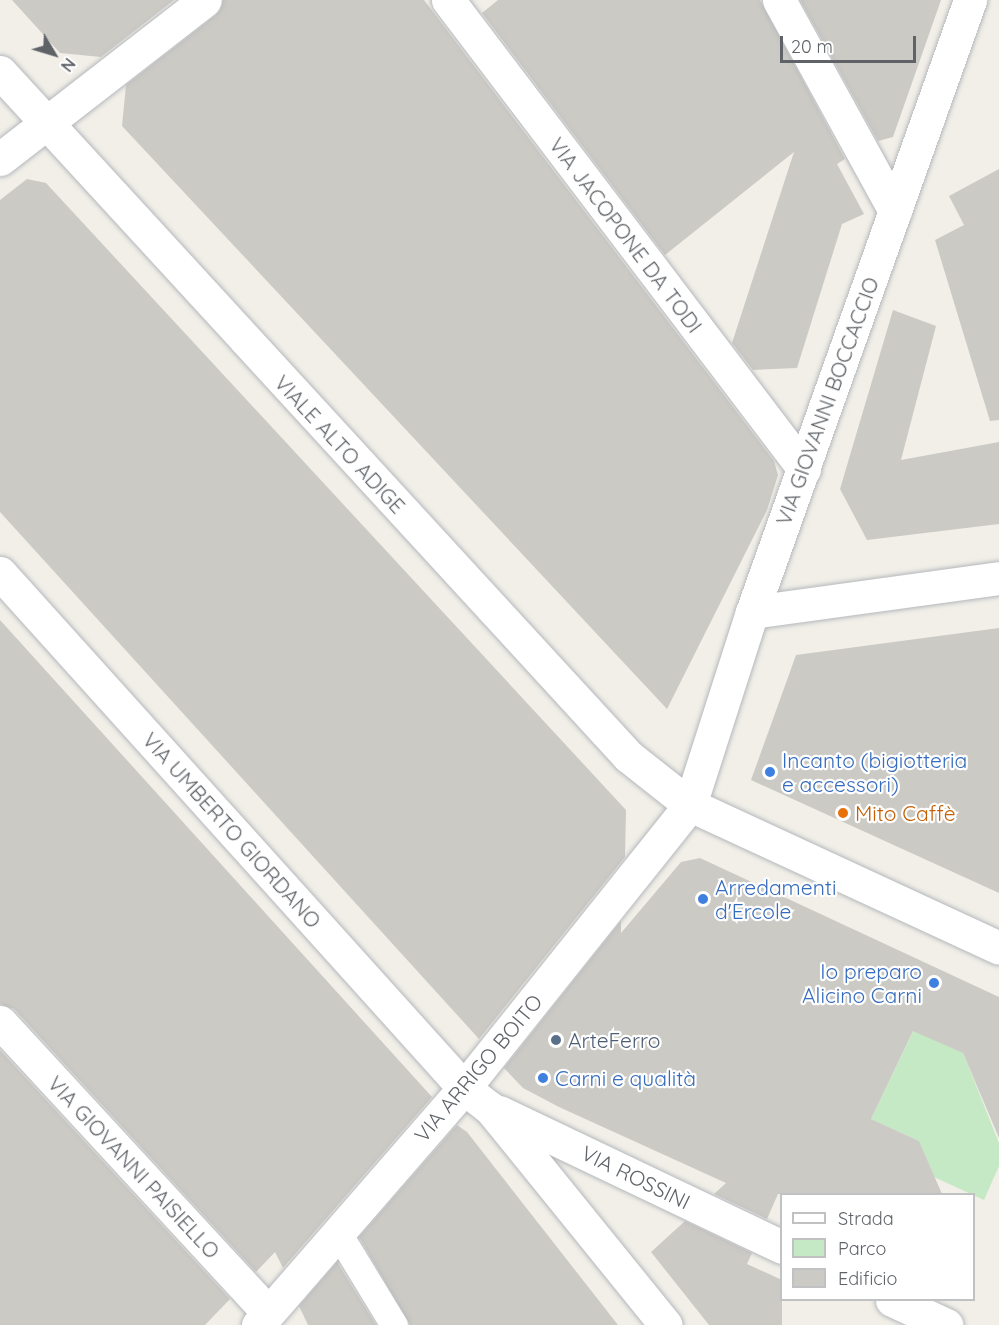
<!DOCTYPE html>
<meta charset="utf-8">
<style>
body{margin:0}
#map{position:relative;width:999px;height:1325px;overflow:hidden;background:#f1efe8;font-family:Quicksand,sans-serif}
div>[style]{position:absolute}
.green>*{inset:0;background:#c5e8c5}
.building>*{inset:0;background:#cccac5}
.roads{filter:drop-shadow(0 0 2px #b5b8bc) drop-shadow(0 0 2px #b5b8bc)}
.service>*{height:27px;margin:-13.5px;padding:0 13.5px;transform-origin:13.5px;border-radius:13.5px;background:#fff}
.minor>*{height:33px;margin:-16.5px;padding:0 16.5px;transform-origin:16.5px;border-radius:16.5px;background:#fff}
.tertiary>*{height:33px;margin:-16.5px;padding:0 16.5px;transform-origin:16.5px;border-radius:16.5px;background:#fff}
.dots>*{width:16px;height:16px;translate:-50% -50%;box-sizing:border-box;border:3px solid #fff;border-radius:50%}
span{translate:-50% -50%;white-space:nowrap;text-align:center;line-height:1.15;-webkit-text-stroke:4.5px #fff;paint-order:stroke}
.street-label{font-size:21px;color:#5f6368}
.shop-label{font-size:21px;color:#366cbe}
.left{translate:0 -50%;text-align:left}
.right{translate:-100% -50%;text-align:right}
.food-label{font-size:21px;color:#c56008}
.service-label{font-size:21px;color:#4e5e75}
.legend{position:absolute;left:780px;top:1193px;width:195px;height:108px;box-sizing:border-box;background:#fff;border:2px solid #bfc1c3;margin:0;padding:8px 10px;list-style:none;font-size:18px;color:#5f6368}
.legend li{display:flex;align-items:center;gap:12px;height:30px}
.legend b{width:30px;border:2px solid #bfc1c3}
.north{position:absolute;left:24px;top:24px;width:60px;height:60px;-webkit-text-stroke:4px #fff;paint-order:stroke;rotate:128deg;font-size:16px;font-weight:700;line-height:24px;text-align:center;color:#5f6368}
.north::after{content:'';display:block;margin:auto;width:21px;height:27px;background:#5f6368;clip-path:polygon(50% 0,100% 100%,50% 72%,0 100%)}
.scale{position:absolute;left:780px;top:36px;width:136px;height:27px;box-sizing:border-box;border:3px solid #5f6368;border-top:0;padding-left:8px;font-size:18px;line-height:21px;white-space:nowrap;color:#5f6368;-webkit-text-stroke:4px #fff;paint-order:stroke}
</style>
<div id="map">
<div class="green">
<div style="clip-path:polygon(920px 1017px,963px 1053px,999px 1143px,999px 1166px,984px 1200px,934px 1177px,919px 1141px,871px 1119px)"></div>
</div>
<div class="building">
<div style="clip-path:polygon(12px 0,174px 0,101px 57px,60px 53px)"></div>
<div style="clip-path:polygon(223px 0,424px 0,774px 461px,778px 475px,767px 510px,667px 709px,122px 126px,126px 85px,216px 15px)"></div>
<div style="clip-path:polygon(498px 0,760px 0,845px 159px,837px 164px,864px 214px,842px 224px,797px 368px,753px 370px,732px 343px,794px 152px,665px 255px,482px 13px)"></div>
<div style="clip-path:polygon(800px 0,941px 0,893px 137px,878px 141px)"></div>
<div style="clip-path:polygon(999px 169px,999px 420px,990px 421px,935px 240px,964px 225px,949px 196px)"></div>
<div style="clip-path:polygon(27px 179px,46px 183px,626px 810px,625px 857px,479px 1039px,0 512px,0 200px)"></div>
<div style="clip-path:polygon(893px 310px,936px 326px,901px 460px,999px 442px,999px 524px,867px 540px,840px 489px)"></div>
<div style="clip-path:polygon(0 620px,432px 1097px,283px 1268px,275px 1252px,256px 1272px,14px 1009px,0 1004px)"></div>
<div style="clip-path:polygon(999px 628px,999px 893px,751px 780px,796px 655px)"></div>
<div style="clip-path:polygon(700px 858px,999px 997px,999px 1138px,963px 1053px,913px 1031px,871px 1119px,919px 1141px,942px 1194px,778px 1194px,767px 1219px,714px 1194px,726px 1183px,559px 1107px,523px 1088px,504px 1068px,621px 921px,621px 933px,681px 862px)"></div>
<div style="clip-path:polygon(0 1050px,230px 1299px,205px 1325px,0 1325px)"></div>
<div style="clip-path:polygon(457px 1125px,467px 1132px,618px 1325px,410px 1325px,359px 1237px)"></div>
<div style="clip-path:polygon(685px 1221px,752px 1253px,747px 1264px,782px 1280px,782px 1325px,709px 1325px,651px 1252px)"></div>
<div style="clip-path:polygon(337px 1262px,376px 1325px,308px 1325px,299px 1306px)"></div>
</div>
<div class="roads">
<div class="service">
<div style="left:338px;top:1233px;width:108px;rotate:58.7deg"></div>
</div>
<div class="minor">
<div style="left:448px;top:0;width:589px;rotate:52.8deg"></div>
<div style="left:779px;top:0;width:241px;rotate:61.2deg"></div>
<div style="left:0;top:159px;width:259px;rotate:-37.8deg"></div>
<div style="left:0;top:573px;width:693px;rotate:47.98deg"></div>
<div style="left:464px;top:1088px;width:33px;rotate:38deg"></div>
<div style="left:490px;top:1108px;width:279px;rotate:51deg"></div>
<div style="left:752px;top:612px;width:249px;rotate:-7.8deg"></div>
<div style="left:0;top:1022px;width:395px;rotate:47.3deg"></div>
<div style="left:499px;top:1112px;width:314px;rotate:25.5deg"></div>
<div style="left:892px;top:1300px;width:60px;rotate:24.8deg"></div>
<div style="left:258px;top:1325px;width:314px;rotate:-49deg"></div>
<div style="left:464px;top:1088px;width:362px;rotate:-51.4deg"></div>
<div style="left:690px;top:805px;width:203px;rotate:-72.2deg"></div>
<div style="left:752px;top:612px;width:650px;rotate:-70.39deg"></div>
</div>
<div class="tertiary">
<div style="left:0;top:72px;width:929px;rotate:47.44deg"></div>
<div style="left:628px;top:756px;width:79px;rotate:38.3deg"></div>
<div style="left:690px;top:805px;width:340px;rotate:24.8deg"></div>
</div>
</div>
<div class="dots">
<div style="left:770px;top:772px;background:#3f7fe0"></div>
<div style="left:843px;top:813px;background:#e8710a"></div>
<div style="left:703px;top:899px;background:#3f7fe0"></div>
<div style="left:934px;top:983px;background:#3f7fe0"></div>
<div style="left:556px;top:1040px;background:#5c6f8a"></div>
<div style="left:543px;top:1078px;background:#3f7fe0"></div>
</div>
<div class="street-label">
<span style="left:626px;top:235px;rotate:53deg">VIA JACOPONE DA TODI</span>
<span style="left:827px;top:401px;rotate:-70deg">VIA GIOVANNI BOCCACCIO</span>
<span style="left:340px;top:444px;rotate:47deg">VIALE ALTO ADIGE</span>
<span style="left:232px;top:830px;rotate:48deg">VIA UMBERTO GIORDANO</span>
<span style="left:478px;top:1068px;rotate:-50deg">VIA ARRIGO BOITO</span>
<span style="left:134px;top:1167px;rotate:47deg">VIA GIOVANNI PAISIELLO</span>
<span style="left:636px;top:1177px;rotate:26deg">VIA ROSSINI</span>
</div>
<div class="shop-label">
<span class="left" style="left:782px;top:772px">Incanto (bigiotteria<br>e accessori)</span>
<span class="left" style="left:715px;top:899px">Arredamenti<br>d'Ercole</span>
<span class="right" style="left:922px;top:983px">Io preparo<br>Alicino Carni</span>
<span class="left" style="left:555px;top:1078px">Carni e qualità</span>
</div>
<div class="food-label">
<span class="left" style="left:855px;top:813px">Mito Caffè</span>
</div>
<div class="service-label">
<span class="left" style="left:568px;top:1040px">ArteFerro</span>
</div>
<ul class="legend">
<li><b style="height:8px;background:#fff"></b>Strada</li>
<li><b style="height:16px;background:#c5e8c5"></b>Parco</li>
<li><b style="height:16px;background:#cccac5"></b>Edificio</li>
</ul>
<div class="north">N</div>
<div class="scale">20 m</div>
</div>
